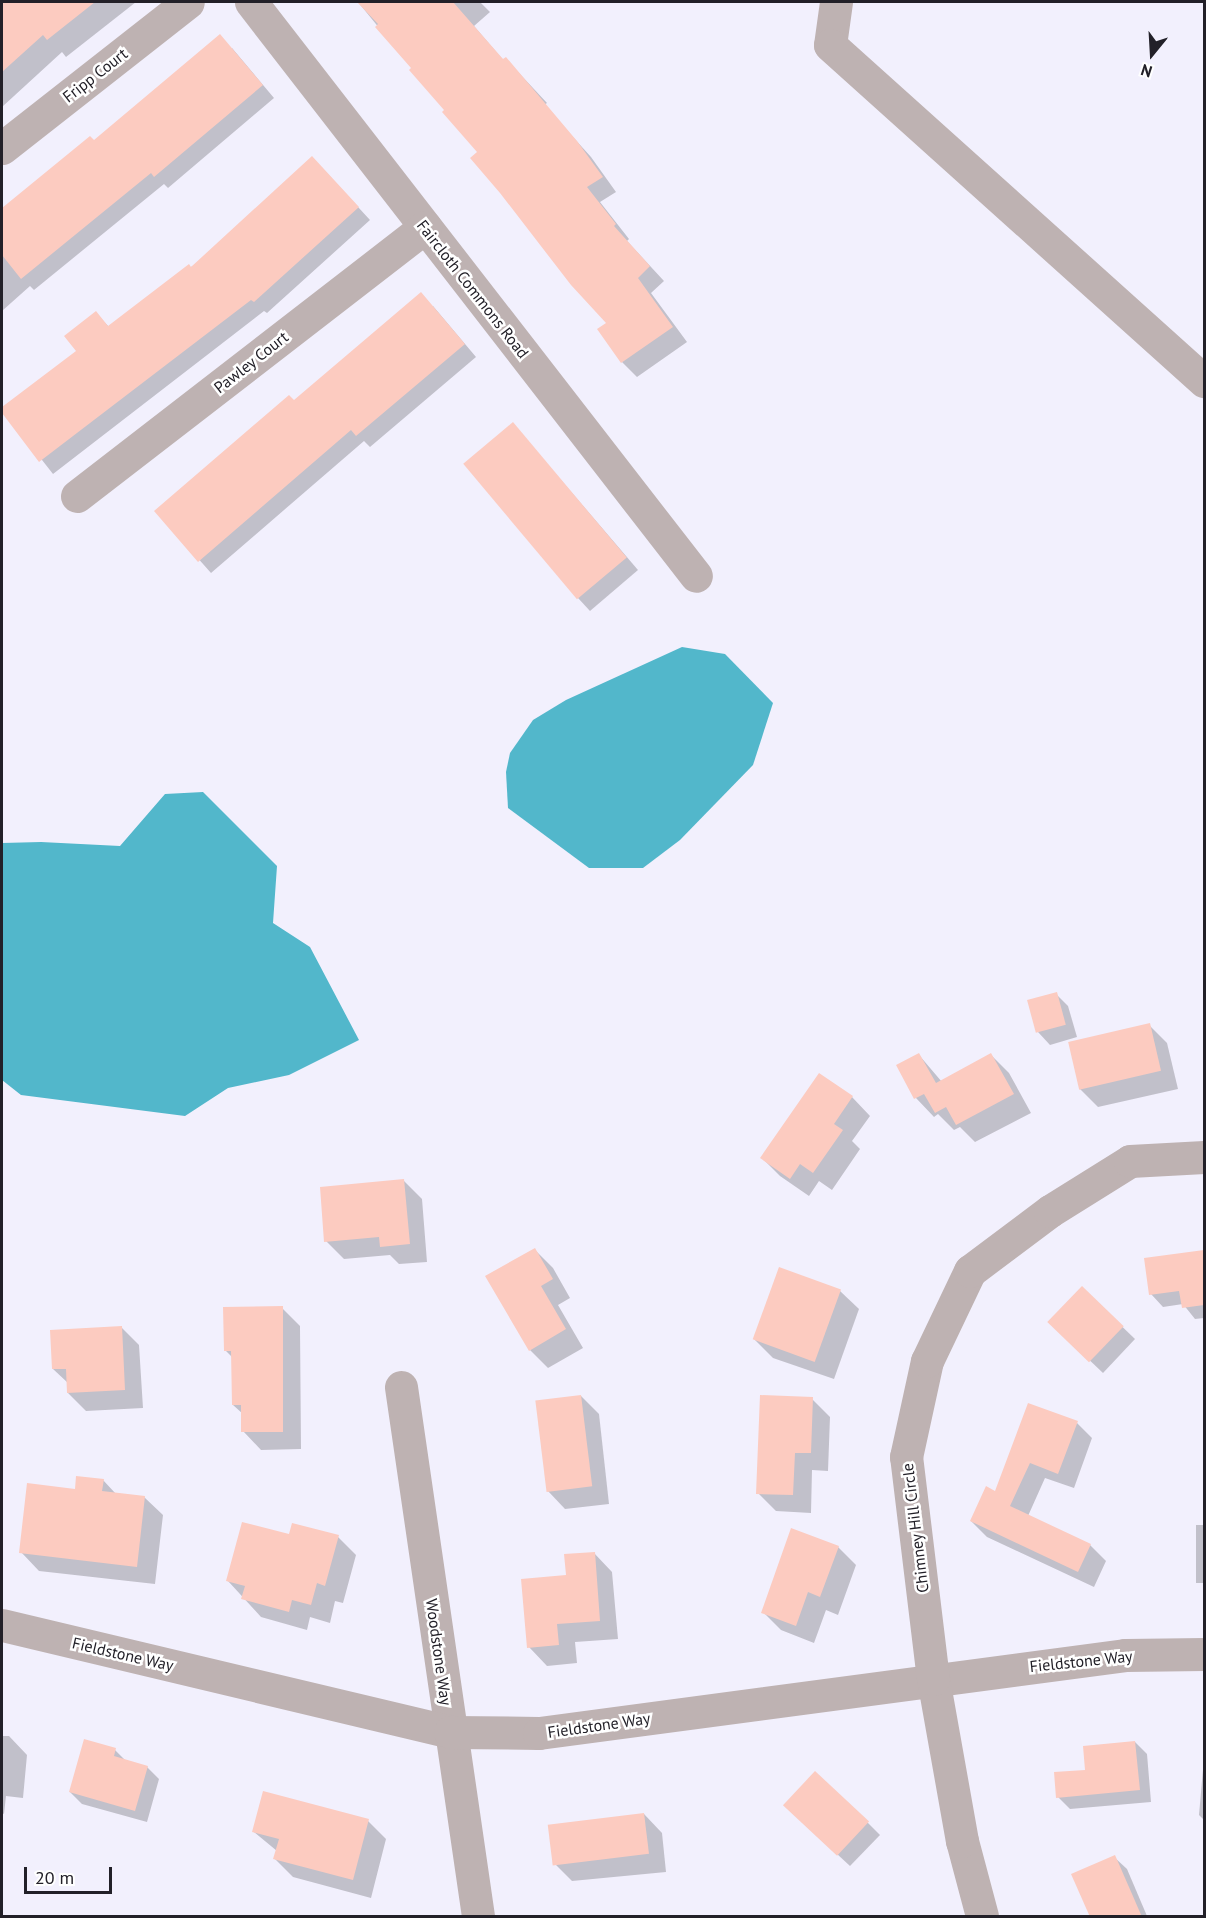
<!DOCTYPE html>
<style>
body{margin:0}
#map{position:relative;width:1206px;height:1918px;overflow:hidden;background:#f2f0fd;font-family:"PT Sans",sans-serif}
div>[style]{position:absolute}
.water>*{inset:0;background:#52b7cb}
.shadow>*{inset:0;background:#0003;transform-origin:0 0}
.building>*{inset:0;background:#fccbc0;transform-origin:0 0}
.minor>*{height:33px;margin:-16.5px;padding:0 16.5px;transform-origin:16.5px;border-radius:16.5px;background:#beb2b2}
span{translate:-50% -50%;white-space:nowrap;text-align:center;line-height:1.15;-webkit-text-stroke:5px #fff;paint-order:stroke}
.street-label{font-size:16px;color:#222028}
.frame{position:absolute;inset:0;border:3px solid #222028;pointer-events:none}
.north{position:absolute;left:1122px;top:24px;width:60px;height:60px;-webkit-text-stroke:4px #fff;paint-order:stroke;rotate:198deg;font-size:16px;font-weight:700;line-height:24px;text-align:center;color:#222028}
.north::after{content:'';display:block;margin:auto;width:21px;height:27px;background:#222028;clip-path:polygon(50% 0,100% 100%,50% 72%,0 100%)}
.scale{position:absolute;left:24px;top:1867px;width:88px;height:27px;box-sizing:border-box;border:3px solid #222028;border-top:0;padding-left:8px;font-size:18px;line-height:21px;white-space:nowrap;color:#222028;-webkit-text-stroke:4px #fff;paint-order:stroke}
</style>
<div id="map">
<div class="water">
<div style="clip-path:polygon(682px 647px,725px 654px,773px 703px,753px 765px,680px 840px,643px 868px,589px 868px,508px 808px,506px 772px,510px 753px,533px 720px,566px 700px)"></div>
<div style="clip-path:polygon(203px 792px,277px 866px,273px 923px,310px 947px,359px 1040px,289px 1075px,228px 1088px,185px 1116px,21px 1095px,2px 1080px,2px 843px,41px 842px,120px 846px,165px 794px)"></div>
</div>
<div class="shadow">
<div style="clip-path:polygon(2px 2px,136px 2px,66px 57px,62px 52px,2px 107px)"></div>
<div style="clip-path:polygon(358px 2px,480px 2px,490px 12px,474px 26px,504px 61px,506px 59px,547px 103px,544px 105px,591px 157px,616px 192px,600px 202px,629px 239px,627px 241px,664px 281px,651px 293px,687px 342px,637px 377px,622px 362px,599px 330px,608px 323px,480px 152px)"></div>
<div style="clip-path:polygon(232px 48px,274px 98px,168px 188px,164px 184px,34px 290px,30px 286px,2px 311px,2px 210px,90px 138px,94px 142px)"></div>
<div style="clip-path:polygon(324px 170px,370px 220px,267px 313px,264px 311px,53px 474px,2px 409px,78px 351px,96px 313px,109px 327px)"></div>
<div style="clip-path:polygon(433px 306px,476px 357px,370px 447px,364px 441px,211px 573px,156px 511px,294px 402px)"></div>
<div style="clip-path:polygon(513px 424px,638px 570px,590px 611px,578px 598px)"></div>
<div style="clip-path:polygon(1056px 994px,1068px 1006px,1077px 1037px,1050px 1045px,1038px 1032px)"></div>
<div style="clip-path:polygon(1149px 1025px,1167px 1043px,1178px 1089px,1098px 1107px,1080px 1089px)"></div>
<div style="clip-path:polygon(919px 1055px,942px 1082px,991px 1055px,1009px 1073px,1031px 1113px,975px 1142px,960px 1127px,954px 1130px,938px 1114px,934px 1117px,916px 1098px,898px 1066px)"></div>
<div style="clip-path:polygon(852px 1097px,870px 1116px,852px 1141px,860px 1149px,832px 1190px,819px 1181px,809px 1196px,780px 1176px,762px 1158px)"></div>
<div style="clip-path:polygon(404px 1181px,422px 1199px,427px 1262px,399px 1264px,390px 1255px,344px 1259px,326px 1241px)"></div>
<div style="clip-path:polygon(534px 1249px,553px 1268px,570px 1298px,558px 1305px,583px 1348px,548px 1368px,530px 1350px)"></div>
<div style="clip-path:polygon(1204px 1252px,1204px 1318px,1195px 1319px,1183px 1304px,1163px 1307px,1151px 1294px,1146px 1259px)"></div>
<div style="clip-path:polygon(779px 1269px,840px 1291px,859px 1309px,834px 1379px,773px 1358px,755px 1340px)"></div>
<div style="clip-path:polygon(1082px 1288px,1135px 1339px,1103px 1373px,1061px 1333px)"></div>
<div style="clip-path:polygon(282px 1308px,300px 1326px,301px 1449px,261px 1450px,243px 1431px,243px 1414px,233px 1405px,233px 1358px,225px 1350px)"></div>
<div style="clip-path:polygon(121px 1327px,139px 1345px,143px 1408px,86px 1411px,68px 1393px,68px 1383px,53px 1369px)"></div>
<div style="clip-path:polygon(581px 1396px,599px 1414px,609px 1504px,565px 1509px,547px 1490px)"></div>
<div style="clip-path:polygon(812px 1399px,830px 1417px,828px 1471px,812px 1470px,811px 1513px,776px 1511px,758px 1493px)"></div>
<div style="clip-path:polygon(1029px 1405px,1077px 1423px,1092px 1438px,1074px 1488px,1045px 1478px,1028px 1516px,1090px 1545px,1106px 1561px,1094px 1587px,987px 1537px,971px 1521px,996px 1493px)"></div>
<div style="clip-path:polygon(103px 1480px,116px 1494px,144px 1497px,163px 1515px,155px 1584px,39px 1571px,21px 1552px,77px 1491px)"></div>
<div style="left:1196px;top:1525px;width:8px;height:58px"></div>
<div style="clip-path:polygon(290px 1536px,338px 1537px,356px 1555px,343px 1603px,335px 1601px,330px 1623px,310px 1617px,307px 1630px,261px 1617px,228px 1581px)"></div>
<div style="clip-path:polygon(838px 1547px,856px 1565px,838px 1615px,826px 1610px,814px 1643px,781px 1630px,763px 1612px)"></div>
<div style="clip-path:polygon(594px 1553px,612px 1572px,618px 1639px,575px 1642px,577px 1663px,547px 1666px,529px 1647px,568px 1576px)"></div>
<div style="clip-path:polygon(2px 1736px,9px 1736px,27px 1755px,23px 1798px,6px 1796px,4px 1814px,2px 1813px)"></div>
<div style="clip-path:polygon(1135px 1742px,1147px 1754px,1151px 1802px,1070px 1809px,1058px 1797px,1087px 1771px)"></div>
<div style="clip-path:polygon(115px 1750px,127px 1762px,147px 1767px,159px 1779px,147px 1822px,82px 1804px,70px 1792px)"></div>
<div style="clip-path:polygon(1204px 1758px,1204px 1820px,1199px 1815px)"></div>
<div style="clip-path:polygon(644px 1814px,662px 1833px,666px 1872px,572px 1881px,554px 1863px)"></div>
<div style="clip-path:polygon(797px 1817px,868px 1823px,880px 1835px,850px 1866px)"></div>
<div style="clip-path:polygon(368px 1821px,386px 1839px,371px 1898px,293px 1877px,275px 1859px,277px 1851px,254px 1832px)"></div>
<div style="clip-path:polygon(1114px 1857px,1127px 1869px,1147px 1916px,1091px 1916px)"></div>
</div>
<div class="building">
<div style="clip-path:polygon(2px 2px,95px 2px,47px 40px,43px 35px,2px 72px)"></div>
<div style="clip-path:polygon(357px 2px,453px 2px,503px 59px,506px 57px,577px 141px,603px 177px,587px 187px,616px 224px,614px 226px,650px 266px,638px 278px,673px 327px,621px 363px,597px 329px,606px 323px,571px 285px,500px 193px,470px 158px,477px 152px,442px 112px,444px 110px,409px 70px,411px 68px,375px 27px,378px 24px)"></div>
<div style="clip-path:polygon(220px 34px,263px 85px,154px 177px,151px 173px,21px 279px,2px 255px,2px 208px,90px 136px,94px 140px)"></div>
<div style="clip-path:polygon(312px 156px,359px 207px,254px 302px,251px 300px,39px 462px,2px 413px,2px 407px,76px 351px,64px 336px,96px 311px,108px 326px,189px 264px,191px 267px)"></div>
<div style="clip-path:polygon(421px 292px,465px 344px,356px 436px,351px 430px,198px 562px,154px 511px,289px 395px,294px 400px)"></div>
<div style="left:513px;top:422px;width:177px;height:65px;rotate:50deg"></div>
<div style="left:1057px;top:992px;width:34px;height:31px;rotate:75deg"></div>
<div style="left:1150px;top:1023px;width:49px;height:84px;rotate:77deg"></div>
<div style="clip-path:polygon(919px 1053px,936px 1083px,991px 1053px,1014px 1094px,956px 1125px,946px 1107px,935px 1113px,924px 1094px,914px 1099px,896px 1065px)"></div>
<div style="clip-path:polygon(819px 1073px,853px 1096px,834px 1124px,843px 1130px,813px 1173px,800px 1164px,790px 1179px,760px 1158px)"></div>
<div style="clip-path:polygon(404px 1179px,410px 1244px,380px 1247px,379px 1237px,324px 1242px,320px 1187px)"></div>
<div style="clip-path:polygon(535px 1248px,553px 1279px,541px 1286px,566px 1329px,529px 1351px,485px 1276px)"></div>
<div style="clip-path:polygon(1204px 1250px,1204px 1305px,1182px 1308px,1179px 1291px,1149px 1295px,1144px 1258px)"></div>
<div style="left:779px;top:1267px;width:66px;height:77px;rotate:20deg"></div>
<div style="left:1082px;top:1286px;width:58px;height:50px;rotate:44deg"></div>
<div style="clip-path:polygon(283px 1306px,283px 1432px,241px 1432px,241px 1405px,232px 1405px,231px 1351px,224px 1351px,223px 1307px)"></div>
<div style="clip-path:polygon(122px 1326px,125px 1390px,67px 1393px,66px 1369px,52px 1369px,50px 1330px)"></div>
<div style="left:581px;top:1395px;width:92px;height:46px;rotate:83deg"></div>
<div style="clip-path:polygon(760px 1395px,813px 1397px,811px 1453px,795px 1453px,793px 1495px,756px 1494px)"></div>
<div style="clip-path:polygon(1028px 1403px,1078px 1421px,1058px 1474px,1030px 1463px,1010px 1506px,1091px 1544px,1078px 1572px,970px 1521px,986px 1486px,995px 1491px)"></div>
<div style="clip-path:polygon(76px 1476px,104px 1479px,102px 1491px,145px 1496px,137px 1567px,19px 1553px,27px 1483px,75px 1489px)"></div>
<div style="clip-path:polygon(242px 1522px,289px 1534px,292px 1523px,339px 1535px,325px 1586px,317px 1583px,311px 1605px,292px 1600px,289px 1612px,241px 1599px,245px 1586px,226px 1581px)"></div>
<div style="clip-path:polygon(791px 1528px,839px 1546px,820px 1597px,808px 1592px,796px 1626px,761px 1613px)"></div>
<div style="clip-path:polygon(595px 1552px,600px 1621px,557px 1624px,559px 1645px,527px 1648px,521px 1579px,566px 1575px,564px 1554px)"></div>
<div style="clip-path:polygon(84px 1739px,116px 1748px,114px 1756px,148px 1766px,135px 1811px,69px 1792px)"></div>
<div style="clip-path:polygon(1135px 1741px,1140px 1790px,1056px 1798px,1054px 1772px,1085px 1770px,1083px 1746px)"></div>
<div style="left:815px;top:1771px;width:74px;height:47px;rotate:43deg"></div>
<div style="clip-path:polygon(263px 1791px,369px 1819px,353px 1880px,273px 1859px,279px 1839px,252px 1832px)"></div>
<div style="left:644px;top:1813px;width:41px;height:97px;rotate:83deg"></div>
<div style="clip-path:polygon(1115px 1855px,1142px 1917px,1090px 1917px,1071px 1874px)"></div>
</div>
<div class="minor">
<div style="left:251px;top:2px;width:726px;rotate:52.21deg"></div>
<div style="left:836px;top:2px;width:43px;rotate:97.9deg"></div>
<div style="left:830px;top:45px;width:503px;rotate:41.94deg"></div>
<div style="left:2px;top:148px;width:236px;rotate:-38.1deg"></div>
<div style="left:77px;top:496px;width:440px;rotate:-37.7deg"></div>
<div style="left:401px;top:1387px;width:535px;rotate:81.72deg"></div>
<div style="left:2px;top:1625px;width:461px;rotate:13.4deg"></div>
<div style="left:450px;top:1732px;width:89px;rotate:0.6deg"></div>
<div style="left:539px;top:1733px;width:591px;rotate:-7.58deg"></div>
<div style="left:1125px;top:1655px;width:79px;rotate:-0.7deg"></div>
<div style="left:982px;top:1916px;width:78px;rotate:-104.9deg"></div>
<div style="left:962px;top:1841px;width:165px;rotate:-100.1deg"></div>
<div style="left:933px;top:1679px;width:224px;rotate:-96.9deg"></div>
<div style="left:906px;top:1457px;width:98px;rotate:-77.7deg"></div>
<div style="left:927px;top:1361px;width:100px;rotate:-64.5deg"></div>
<div style="left:970px;top:1271px;width:100px;rotate:-36.9deg"></div>
<div style="left:1050px;top:1211px;width:94px;rotate:-32deg"></div>
<div style="left:1130px;top:1161px;width:74px;rotate:-3.1deg"></div>
</div>
<div class="street-label">
<span style="left:95px;top:75px;rotate:-38deg">Fripp Court</span>
<span style="left:473px;top:289px;rotate:52deg">Faircloth Commons Road</span>
<span style="left:251px;top:362px;rotate:-38deg">Pawley Court</span>
<span style="left:915px;top:1528px;rotate:-97deg">Chimney Hill Circle</span>
<span style="left:439px;top:1652px;rotate:82deg">Woodstone Way</span>
<span style="left:123px;top:1654px;rotate:13deg">Fieldstone Way</span>
<span style="left:1081px;top:1661px;rotate:-6deg">Fieldstone Way</span>
<span style="left:599px;top:1725px;rotate:-8deg">Fieldstone Way</span>
</div>
<div class="frame"></div>
<div class="north">N</div>
<div class="scale">20 m</div>
</div>
